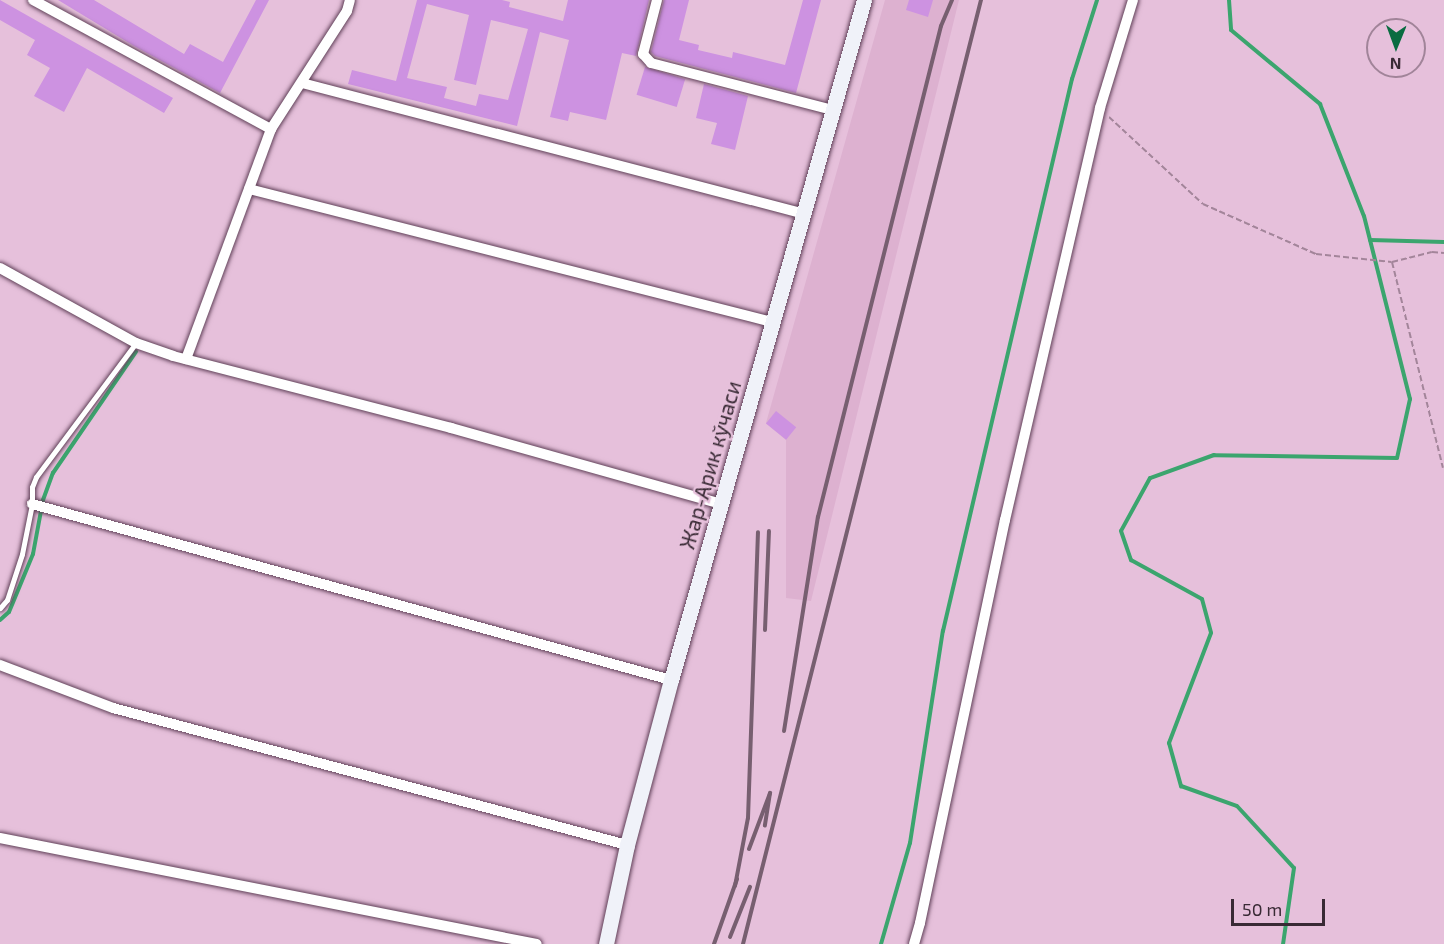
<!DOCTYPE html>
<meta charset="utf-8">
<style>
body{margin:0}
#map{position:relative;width:1444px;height:944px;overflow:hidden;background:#e6c0db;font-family:"Exo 2",sans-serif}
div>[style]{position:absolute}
.built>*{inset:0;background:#ddb1d0}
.stream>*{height:4px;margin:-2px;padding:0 2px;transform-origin:2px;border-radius:2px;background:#3ba56e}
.building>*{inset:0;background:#cd92e1;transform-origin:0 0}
.path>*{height:2px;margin-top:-1px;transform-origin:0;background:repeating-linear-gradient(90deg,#a3859a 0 6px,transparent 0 9px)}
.roads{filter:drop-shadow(0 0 2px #604058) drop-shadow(0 0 2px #604058)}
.service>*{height:5px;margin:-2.5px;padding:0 2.5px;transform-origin:2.5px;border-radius:2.5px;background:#fff}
.minor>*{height:10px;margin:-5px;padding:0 5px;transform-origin:5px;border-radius:5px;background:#fff}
.secondary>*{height:15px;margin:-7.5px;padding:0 7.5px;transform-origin:7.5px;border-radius:7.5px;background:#f0f2f9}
.rail>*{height:4px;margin:-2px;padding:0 2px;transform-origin:2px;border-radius:2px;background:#775f70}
span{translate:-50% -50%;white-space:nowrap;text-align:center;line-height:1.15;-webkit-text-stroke:4.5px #e6c0db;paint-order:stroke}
.street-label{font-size:21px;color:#392a35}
.north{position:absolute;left:1366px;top:18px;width:60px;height:60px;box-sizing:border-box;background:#e6c0db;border:2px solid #a18499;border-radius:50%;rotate:181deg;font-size:16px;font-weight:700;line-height:24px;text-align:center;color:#392a35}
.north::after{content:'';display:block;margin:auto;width:21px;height:27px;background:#096c41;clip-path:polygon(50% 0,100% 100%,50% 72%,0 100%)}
.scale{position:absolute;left:1231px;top:899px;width:94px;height:27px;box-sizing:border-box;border:3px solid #392a35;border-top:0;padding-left:8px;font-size:18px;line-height:21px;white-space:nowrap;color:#392a35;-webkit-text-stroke:4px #e6c0db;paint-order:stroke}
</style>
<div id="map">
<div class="built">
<div style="clip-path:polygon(885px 0,959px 0,811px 601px,786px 598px,786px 440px,766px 423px)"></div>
</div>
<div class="stream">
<div style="left:1229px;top:0;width:30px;rotate:86deg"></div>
<div style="left:1231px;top:30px;width:116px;rotate:39.7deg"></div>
<div style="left:1320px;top:104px;width:120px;rotate:68.6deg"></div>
<div style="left:1364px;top:216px;width:189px;rotate:75.9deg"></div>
<div style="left:1410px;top:399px;width:60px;rotate:102.4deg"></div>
<div style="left:1397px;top:458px;width:183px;rotate:-179.1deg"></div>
<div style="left:1214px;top:455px;width:68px;rotate:160.2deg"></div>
<div style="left:1150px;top:478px;width:60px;rotate:118.7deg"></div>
<div style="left:1121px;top:531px;width:31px;rotate:71deg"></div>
<div style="left:1131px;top:560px;width:81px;rotate:28.8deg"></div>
<div style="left:1202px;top:599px;width:35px;rotate:75deg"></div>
<div style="left:1211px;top:633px;width:118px;rotate:110.9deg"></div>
<div style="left:1169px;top:743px;width:45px;rotate:74.4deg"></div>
<div style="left:1181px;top:786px;width:59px;rotate:19.7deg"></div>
<div style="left:1237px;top:806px;width:84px;rotate:47.4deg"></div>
<div style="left:1294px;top:868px;width:77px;rotate:98.2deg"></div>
<div style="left:1370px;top:240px;width:74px;rotate:1.5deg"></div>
<div style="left:0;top:620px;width:12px;rotate:-42deg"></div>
<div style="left:9px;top:612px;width:63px;rotate:-67.5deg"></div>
<div style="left:33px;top:554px;width:55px;rotate:-79.5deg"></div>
<div style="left:43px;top:500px;width:29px;rotate:-70deg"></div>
<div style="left:53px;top:473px;width:147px;rotate:-55.6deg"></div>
<div style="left:881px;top:944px;width:105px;rotate:-74deg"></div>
<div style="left:910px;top:843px;width:215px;rotate:-81.2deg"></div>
<div style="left:943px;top:631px;width:567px;rotate:-76.85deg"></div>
<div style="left:1072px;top:79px;width:83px;rotate:-72.4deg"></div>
</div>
<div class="building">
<div style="clip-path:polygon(0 0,173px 98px,164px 113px,87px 68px,64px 112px,34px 96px,50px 68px,27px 55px,35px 40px,0 20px)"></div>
<div style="clip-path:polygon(58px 0,94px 0,184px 54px,190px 44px,223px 62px,256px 0,269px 0,220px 93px,134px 46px)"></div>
<div style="clip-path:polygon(evenodd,417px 0,502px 0,510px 2px,509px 7px,563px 21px,568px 0,649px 0,636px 56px,622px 53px,606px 120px,570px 112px,568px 121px,550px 117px,569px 40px,540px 32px,517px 126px,348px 84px,352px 70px,396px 81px,417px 0,427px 4px,469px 15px,454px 80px,476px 85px,491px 20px,528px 29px,508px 100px,479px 94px,476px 106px,444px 98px,447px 87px,407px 78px,427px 4px)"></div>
<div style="clip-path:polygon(664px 0,689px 0,679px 40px,699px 45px,698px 50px,732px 58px,733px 52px,785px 65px,803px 0,821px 0,796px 93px,655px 56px,651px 52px)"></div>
<div style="clip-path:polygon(909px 0,933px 0,928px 17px,906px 10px)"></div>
<div style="left:645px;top:67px;width:42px;height:29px;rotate:17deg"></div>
<div style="clip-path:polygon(704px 84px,748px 96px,735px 150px,711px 144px,717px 123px,696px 118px)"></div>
<div style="left:776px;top:411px;width:26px;height:16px;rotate:39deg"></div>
</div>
<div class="path">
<div style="left:1109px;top:117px;width:128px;rotate:42.8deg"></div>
<div style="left:1203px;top:204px;width:124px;rotate:23.9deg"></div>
<div style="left:1316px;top:254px;width:76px;rotate:6deg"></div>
<div style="left:1392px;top:262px;width:41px;rotate:-14deg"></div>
<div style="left:1432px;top:252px;width:12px;rotate:5deg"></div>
<div style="left:1392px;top:262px;width:212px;rotate:76.1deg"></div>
</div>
<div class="roads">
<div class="service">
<div style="left:0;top:608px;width:11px;rotate:-49deg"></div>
<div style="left:7px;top:600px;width:48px;rotate:-71.9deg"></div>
<div style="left:22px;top:554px;width:51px;rotate:-78.7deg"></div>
<div style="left:32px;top:504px;width:17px;rotate:-90deg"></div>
<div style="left:32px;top:487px;width:11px;rotate:-68deg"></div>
<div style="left:36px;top:477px;width:167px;rotate:-53.3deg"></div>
</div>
<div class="minor">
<div style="left:33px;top:0;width:271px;rotate:28.5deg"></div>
<div style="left:657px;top:0;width:56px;rotate:104.5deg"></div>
<div style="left:643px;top:54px;width:12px;rotate:48deg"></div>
<div style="left:651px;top:63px;width:188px;rotate:14.5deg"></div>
<div style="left:302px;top:83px;width:520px;rotate:14.6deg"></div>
<div style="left:249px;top:189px;width:540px;rotate:14.27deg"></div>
<div style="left:0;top:268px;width:155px;rotate:28.9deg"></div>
<div style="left:136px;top:343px;width:39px;rotate:19deg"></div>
<div style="left:173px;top:356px;width:287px;rotate:14.5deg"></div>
<div style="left:451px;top:428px;width:281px;rotate:15.7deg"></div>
<div style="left:186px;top:359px;width:245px;rotate:-69.7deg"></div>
<div style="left:271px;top:129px;width:140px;rotate:-57.2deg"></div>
<div style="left:347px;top:11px;width:11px;rotate:-75deg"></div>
<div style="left:32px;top:504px;width:663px;rotate:15.4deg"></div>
<div style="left:0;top:665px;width:121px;rotate:20.8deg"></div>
<div style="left:113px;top:708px;width:532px;rotate:14.92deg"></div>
<div style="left:0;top:838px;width:547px;rotate:11.17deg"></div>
<div style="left:914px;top:944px;width:22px;rotate:-74deg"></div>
<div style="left:920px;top:923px;width:412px;rotate:-78.1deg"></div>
<div style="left:1005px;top:520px;width:423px;rotate:-77deg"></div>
<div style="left:1100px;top:108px;width:113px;rotate:-73deg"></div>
</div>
<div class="secondary">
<div style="left:606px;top:944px;width:101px;rotate:-78deg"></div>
<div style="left:627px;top:845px;width:171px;rotate:-75.1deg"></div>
<div style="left:671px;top:680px;width:707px;rotate:-74.15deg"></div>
</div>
</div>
<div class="rail">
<div style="left:765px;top:630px;width:99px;rotate:-87.7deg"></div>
<div style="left:784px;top:731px;width:217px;rotate:-81deg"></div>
<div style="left:818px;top:517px;width:506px;rotate:-75.94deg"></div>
<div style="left:941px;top:26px;width:28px;rotate:-67deg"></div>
<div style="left:749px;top:849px;width:60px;rotate:-69.4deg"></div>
<div style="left:770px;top:793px;width:33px;rotate:99deg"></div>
<div style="left:735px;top:886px;width:69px;rotate:-79.2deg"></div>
<div style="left:748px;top:818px;width:286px;rotate:-88deg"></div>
<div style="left:730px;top:937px;width:54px;rotate:-68.2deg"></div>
<div style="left:714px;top:944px;width:69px;rotate:-70.5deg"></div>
<div style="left:743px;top:944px;width:974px;rotate:-75.85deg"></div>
</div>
<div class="street-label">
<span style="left:710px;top:465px;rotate:-74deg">Жар-Арик кўчаси</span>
</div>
<div class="north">N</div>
<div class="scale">50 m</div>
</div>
